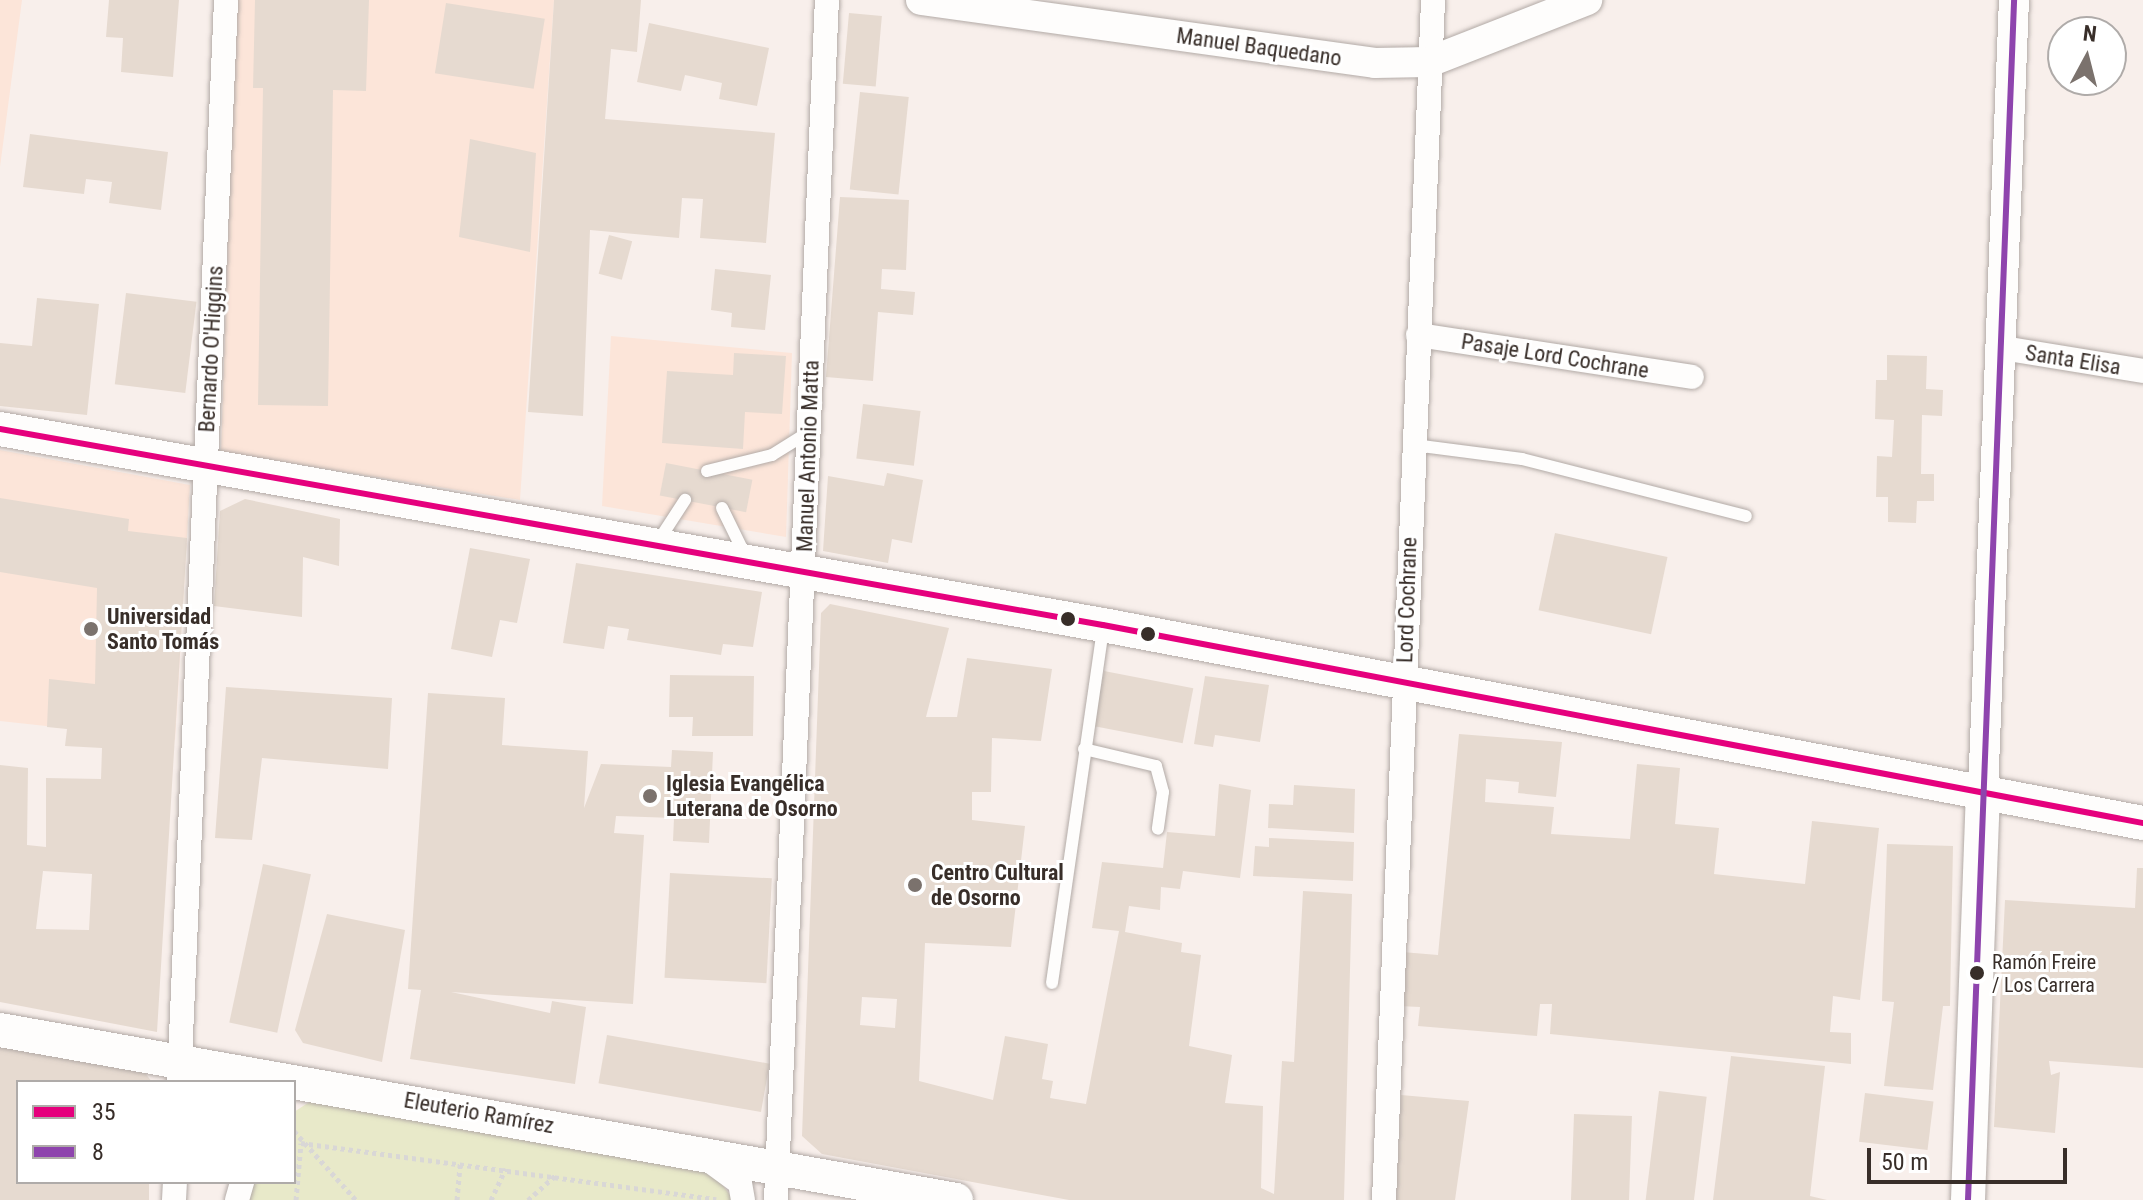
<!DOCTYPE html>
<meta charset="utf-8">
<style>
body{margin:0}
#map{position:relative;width:2143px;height:1200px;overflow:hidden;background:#f8efeb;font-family:"Roboto Condensed",sans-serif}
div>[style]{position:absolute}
.built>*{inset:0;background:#fce5d9}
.green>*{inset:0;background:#e8e9c9}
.building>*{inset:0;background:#e6dad0;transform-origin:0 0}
.path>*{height:5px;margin-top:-2.5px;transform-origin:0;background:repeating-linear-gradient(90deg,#d9d7d6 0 4px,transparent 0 8px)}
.roads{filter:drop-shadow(0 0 2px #b2aaa6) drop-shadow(0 0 2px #b2aaa6)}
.service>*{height:12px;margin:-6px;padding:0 6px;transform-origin:6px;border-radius:6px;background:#fefdfc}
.minor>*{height:24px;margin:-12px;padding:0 12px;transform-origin:12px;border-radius:12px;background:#fefdfc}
.tertiary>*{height:30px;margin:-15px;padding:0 15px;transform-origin:15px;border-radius:15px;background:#fefdfc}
.secondary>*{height:34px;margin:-17px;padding:0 17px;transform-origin:17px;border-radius:17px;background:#fefdfc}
.bus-1>*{height:6px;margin:-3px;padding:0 3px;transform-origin:3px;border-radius:3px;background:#e5007d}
.bus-2>*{height:6px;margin:-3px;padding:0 3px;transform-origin:3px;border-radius:3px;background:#8e44ad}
.dots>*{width:22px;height:22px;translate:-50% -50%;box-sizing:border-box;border:4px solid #fff;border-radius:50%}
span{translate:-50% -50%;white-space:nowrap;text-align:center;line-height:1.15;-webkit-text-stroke:6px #fff;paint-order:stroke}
.bus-label{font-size:20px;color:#382e29}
.left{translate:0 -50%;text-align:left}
.street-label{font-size:22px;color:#382e29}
.poi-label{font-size:22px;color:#382e29;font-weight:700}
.legend{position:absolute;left:16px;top:1080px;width:280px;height:104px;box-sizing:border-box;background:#fff;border:2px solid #afaba9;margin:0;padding:10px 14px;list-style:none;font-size:24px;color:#382e29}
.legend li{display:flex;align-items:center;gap:16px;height:40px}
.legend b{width:40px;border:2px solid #afaba9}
.north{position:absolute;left:2047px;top:16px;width:80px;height:80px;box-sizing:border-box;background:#fff;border:2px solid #afaba9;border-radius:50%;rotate:7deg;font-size:22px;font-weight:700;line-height:32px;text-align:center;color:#382e29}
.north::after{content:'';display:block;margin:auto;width:28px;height:36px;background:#7b726d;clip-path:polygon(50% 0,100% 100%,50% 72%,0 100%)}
.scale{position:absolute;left:1867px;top:1148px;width:200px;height:36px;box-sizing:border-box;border:4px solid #382e29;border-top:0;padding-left:10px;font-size:24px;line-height:28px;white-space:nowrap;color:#382e29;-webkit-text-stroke:6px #fff;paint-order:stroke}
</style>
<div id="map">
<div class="built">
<div style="clip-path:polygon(0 0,22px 0,0 167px)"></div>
<div style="clip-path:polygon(236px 0,554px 0,520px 500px,221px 452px)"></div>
<div style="clip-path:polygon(611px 336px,792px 353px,786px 537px,602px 506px)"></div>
<div style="clip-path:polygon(0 450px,190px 485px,175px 740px,0 721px)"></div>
</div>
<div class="green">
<div style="clip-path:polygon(314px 1099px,703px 1160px,734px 1200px,247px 1200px,248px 1182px,294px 1182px,294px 1112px)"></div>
</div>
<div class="building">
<div style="clip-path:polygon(109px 0,179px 0,173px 77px,121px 72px,123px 38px,106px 37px)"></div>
<div style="clip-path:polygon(255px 0,369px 0,366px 91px,333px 90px,328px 406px,258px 405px,263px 88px,253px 88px)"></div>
<div style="clip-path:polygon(554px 0,641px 0,637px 52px,611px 49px,605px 119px,775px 133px,766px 243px,700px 238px,703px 199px,682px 198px,679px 238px,590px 230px,583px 416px,528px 412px)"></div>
<div style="left:446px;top:3px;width:100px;height:71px;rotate:9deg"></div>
<div style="left:849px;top:13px;width:33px;height:71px;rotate:5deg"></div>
<div style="clip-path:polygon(649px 23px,769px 48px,757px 106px,719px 99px,722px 83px,685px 75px,681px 91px,637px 82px)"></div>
<div style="left:860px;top:92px;width:49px;height:98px;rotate:6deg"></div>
<div style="clip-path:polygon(30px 134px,168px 152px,161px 210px,109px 203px,112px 182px,86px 179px,84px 194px,23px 187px)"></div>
<div style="clip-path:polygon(470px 139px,536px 153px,530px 252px,459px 237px)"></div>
<div style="clip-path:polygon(840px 197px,909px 200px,906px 270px,882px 269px,881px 289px,915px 292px,913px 315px,878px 312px,873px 381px,826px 377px)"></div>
<div style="left:609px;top:235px;width:24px;height:40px;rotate:15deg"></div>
<div style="clip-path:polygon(715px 269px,771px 275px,765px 330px,731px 327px,732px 313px,711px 310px)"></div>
<div style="left:126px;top:293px;width:71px;height:92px;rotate:7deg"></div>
<div style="clip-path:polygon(37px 298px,99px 304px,87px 415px,0 406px,0 343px,32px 346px)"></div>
<div style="clip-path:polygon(734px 353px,786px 356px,782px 414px,745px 412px,743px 449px,662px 443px,667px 371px,733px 375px)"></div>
<div style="clip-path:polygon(1887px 355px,1927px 356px,1926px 389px,1943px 390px,1942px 416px,1922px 415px,1921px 474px,1934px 474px,1934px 501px,1917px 501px,1916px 523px,1888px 522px,1888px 497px,1876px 497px,1877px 456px,1892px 457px,1894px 420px,1875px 419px,1876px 380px,1887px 380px)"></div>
<div style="left:863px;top:404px;width:58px;height:55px;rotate:7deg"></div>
<div style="left:666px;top:463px;width:88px;height:33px;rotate:11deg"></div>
<div style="clip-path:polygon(887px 473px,923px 480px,912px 543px,892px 539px,888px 563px,823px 551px,828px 476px,884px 486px)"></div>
<div style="clip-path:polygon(evenodd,0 498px,129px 519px,128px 531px,187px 538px,157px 1032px,0 1002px,0 765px,28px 768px,27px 845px,46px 847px,46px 778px,101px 779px,102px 748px,65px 746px,67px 729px,47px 727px,49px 679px,95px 684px,97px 588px,0 572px,0 498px,43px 871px,92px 874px,89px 930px,36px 929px,43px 871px)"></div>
<div style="clip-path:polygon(245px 499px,340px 519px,339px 566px,303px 557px,302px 617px,214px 606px,220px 511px)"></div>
<div style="left:1555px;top:533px;width:115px;height:79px;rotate:12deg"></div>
<div style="clip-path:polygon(470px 548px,530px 559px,517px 623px,500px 620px,492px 657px,451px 649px)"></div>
<div style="clip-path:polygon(576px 563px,762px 592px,753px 647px,723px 644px,721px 655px,627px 640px,629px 629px,608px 626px,604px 649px,563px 643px)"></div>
<div style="clip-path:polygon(evenodd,830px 604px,949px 628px,926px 717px,957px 717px,967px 658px,1052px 669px,1041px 741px,992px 738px,991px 792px,972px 792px,972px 820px,1025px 826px,1011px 947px,925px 943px,919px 1081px,993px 1100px,1005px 1036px,1048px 1044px,1042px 1079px,1053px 1081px,1050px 1098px,1086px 1104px,1119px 931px,1092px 928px,1102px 862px,1163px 868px,1167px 832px,1215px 836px,1219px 784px,1251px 790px,1240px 878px,1183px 871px,1180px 889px,1161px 887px,1160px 910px,1129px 906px,1125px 932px,1182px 943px,1181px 952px,1201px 955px,1189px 1046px,1232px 1055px,1225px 1103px,1263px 1106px,1261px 1188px,1274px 1194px,1282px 1061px,1294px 1062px,1303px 891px,1352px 894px,1344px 1200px,1069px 1200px,822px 1154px,802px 1136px,821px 613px,830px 604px,862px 997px,897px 999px,895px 1028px,860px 1025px,862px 997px)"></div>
<div style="left:1104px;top:671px;width:91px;height:56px;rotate:11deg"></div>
<div style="clip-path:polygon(670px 675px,754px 676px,753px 736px,692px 736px,693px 717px,669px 717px)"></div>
<div style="clip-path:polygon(1205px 676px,1269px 685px,1260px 742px,1215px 735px,1213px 747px,1194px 744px)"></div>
<div style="clip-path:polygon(226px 687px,392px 698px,388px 769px,262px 758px,252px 840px,215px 838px)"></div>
<div style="clip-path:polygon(428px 693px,505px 698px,502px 745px,588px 751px,584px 808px,601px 764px,671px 767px,672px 750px,713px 752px,709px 843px,673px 841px,674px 818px,616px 816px,614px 833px,644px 835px,633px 1004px,451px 992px,550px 1013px,552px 1001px,586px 1007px,575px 1084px,410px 1059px,421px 990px,408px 989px)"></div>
<div style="clip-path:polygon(1459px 734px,1562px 742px,1556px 797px,1518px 793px,1519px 782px,1486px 779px,1485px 802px,1554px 807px,1551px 834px,1630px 839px,1637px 764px,1680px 768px,1675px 824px,1719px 828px,1714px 874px,1805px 884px,1812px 821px,1879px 828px,1860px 1000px,1833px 996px,1830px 1032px,1851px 1033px,1851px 1064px,1550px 1034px,1552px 1004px,1540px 1004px,1537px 1036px,1418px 1026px,1420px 1007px,1398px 1006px,1402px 952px,1438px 955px)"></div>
<div style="clip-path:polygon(1294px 785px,1355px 789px,1354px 833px,1268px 828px,1269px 804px,1293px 805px)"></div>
<div style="clip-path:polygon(1269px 838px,1354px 842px,1353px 881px,1253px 876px,1255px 846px,1269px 847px)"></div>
<div style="clip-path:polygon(1887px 844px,1953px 846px,1950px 1006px,1943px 1006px,1933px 1090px,1884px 1086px,1894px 1002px,1882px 1001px)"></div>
<div style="left:263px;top:864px;width:49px;height:162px;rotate:12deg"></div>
<div style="clip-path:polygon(2137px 868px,2143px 868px,2143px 1068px,2049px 1061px,2051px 1075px,2060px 1072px,2055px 1133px,1994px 1127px,2005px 900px,2135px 908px)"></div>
<div style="left:670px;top:873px;width:102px;height:105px;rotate:3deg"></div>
<div style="clip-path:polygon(327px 914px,405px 930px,382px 1062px,303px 1043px,295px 1030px)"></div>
<div style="left:607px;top:1035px;width:165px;height:49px;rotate:10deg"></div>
<div style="clip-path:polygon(0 1045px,137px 1062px,152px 1082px,18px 1082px,18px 1182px,149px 1182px,149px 1200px,0 1200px)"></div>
<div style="clip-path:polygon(1731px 1056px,1825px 1066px,1810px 1196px,1827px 1200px,1713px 1200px)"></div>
<div style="left:1659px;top:1091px;width:48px;height:110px;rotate:7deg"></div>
<div style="left:1865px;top:1093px;width:69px;height:49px;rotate:7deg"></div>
<div style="clip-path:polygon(1401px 1095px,1469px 1101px,1455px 1200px,1396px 1200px)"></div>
<div style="left:1574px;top:1114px;width:58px;height:86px;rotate:2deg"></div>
</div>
<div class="path">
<div style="left:294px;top:1131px;width:93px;rotate:48.1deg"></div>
<div style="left:296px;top:1200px;width:57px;rotate:-85deg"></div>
<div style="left:301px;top:1143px;width:419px;rotate:7.7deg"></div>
<div style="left:457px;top:1200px;width:38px;rotate:-85deg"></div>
<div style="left:491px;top:1200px;width:35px;rotate:-65deg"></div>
<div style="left:528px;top:1200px;width:38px;rotate:-42deg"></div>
</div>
<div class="roads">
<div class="service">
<div style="left:1414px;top:445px;width:109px;rotate:7.4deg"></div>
<div style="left:1522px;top:459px;width:231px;rotate:14.3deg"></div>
<div style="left:707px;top:471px;width:67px;rotate:-13.8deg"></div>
<div style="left:772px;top:455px;width:40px;rotate:-32deg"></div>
<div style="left:722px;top:508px;width:50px;rotate:63.9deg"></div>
<div style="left:659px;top:540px;width:48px;rotate:-57deg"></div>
<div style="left:1084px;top:749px;width:74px;rotate:13.3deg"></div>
<div style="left:1156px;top:766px;width:27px;rotate:75deg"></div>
<div style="left:1163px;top:792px;width:37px;rotate:98deg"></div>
<div style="left:1052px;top:983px;width:358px;rotate:-81.8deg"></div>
</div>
<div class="minor">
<div style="left:1418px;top:335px;width:277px;rotate:8.7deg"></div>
<div style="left:2003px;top:348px;width:142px;rotate:9.3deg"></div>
<div style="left:179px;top:1082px;width:1083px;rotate:-87.51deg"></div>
<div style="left:706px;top:1158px;width:42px;rotate:36.3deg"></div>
<div style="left:740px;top:1183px;width:17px;rotate:80deg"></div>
<div style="left:174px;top:1200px;width:18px;rotate:-87deg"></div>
<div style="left:237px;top:1200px;width:19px;rotate:-74deg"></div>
<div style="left:776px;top:1200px;width:1201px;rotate:-87.57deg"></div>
<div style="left:1384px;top:1200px;width:1201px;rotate:-87.66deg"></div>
</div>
<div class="tertiary">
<div style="left:921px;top:0;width:458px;rotate:7.9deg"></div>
<div style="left:1375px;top:63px;width:54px;rotate:-1.1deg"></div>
<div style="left:1429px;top:62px;width:170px;rotate:-21.4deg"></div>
<div style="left:1983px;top:792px;width:793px;rotate:-87.76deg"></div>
</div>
<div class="secondary">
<div style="left:0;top:429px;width:1120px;rotate:10.08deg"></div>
<div style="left:1103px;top:625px;width:1059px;rotate:10.78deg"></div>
<div style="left:0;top:1030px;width:971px;rotate:10.08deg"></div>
<div style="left:1968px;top:1200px;width:408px;rotate:-87.9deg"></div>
</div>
</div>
<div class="bus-1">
<div style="left:0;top:429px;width:1120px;rotate:10.08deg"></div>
<div style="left:1103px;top:625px;width:1059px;rotate:10.78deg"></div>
</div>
<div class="bus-2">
<div style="left:1968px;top:1200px;width:1201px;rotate:-87.8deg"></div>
</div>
<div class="dots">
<div style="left:1068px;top:619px;background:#382e29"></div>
<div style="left:91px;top:629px;background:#7b726d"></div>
<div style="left:1148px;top:634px;background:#382e29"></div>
<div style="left:650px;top:796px;background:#7b726d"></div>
<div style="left:915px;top:885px;background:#7b726d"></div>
<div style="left:1977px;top:973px;background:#382e29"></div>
</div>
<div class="bus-label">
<span class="left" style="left:1992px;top:974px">Ramón Freire<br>/ Los Carrera</span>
</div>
<div class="street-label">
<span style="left:1259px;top:47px;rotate:8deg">Manuel Baquedano</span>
<span style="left:211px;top:349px;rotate:-87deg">Bernardo O'Higgins</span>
<span style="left:1555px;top:356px;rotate:9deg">Pasaje Lord Cochrane</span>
<span style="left:2073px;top:360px;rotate:9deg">Santa Elisa</span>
<span style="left:808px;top:456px;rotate:-88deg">Manuel Antonio Matta</span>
<span style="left:1407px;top:600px;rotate:-88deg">Lord Cochrane</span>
<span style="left:479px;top:1113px;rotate:10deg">Eleuterio Ramírez</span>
</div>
<div class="poi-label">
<span class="left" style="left:107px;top:629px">Universidad<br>Santo Tomás</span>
<span class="left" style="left:666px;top:796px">Iglesia Evangélica<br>Luterana de Osorno</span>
<span class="left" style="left:931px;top:885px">Centro Cultural<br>de Osorno</span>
</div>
<ul class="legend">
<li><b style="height:10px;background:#e5007d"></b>35</li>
<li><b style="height:10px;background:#8e44ad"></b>8</li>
</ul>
<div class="north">N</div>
<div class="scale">50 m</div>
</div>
